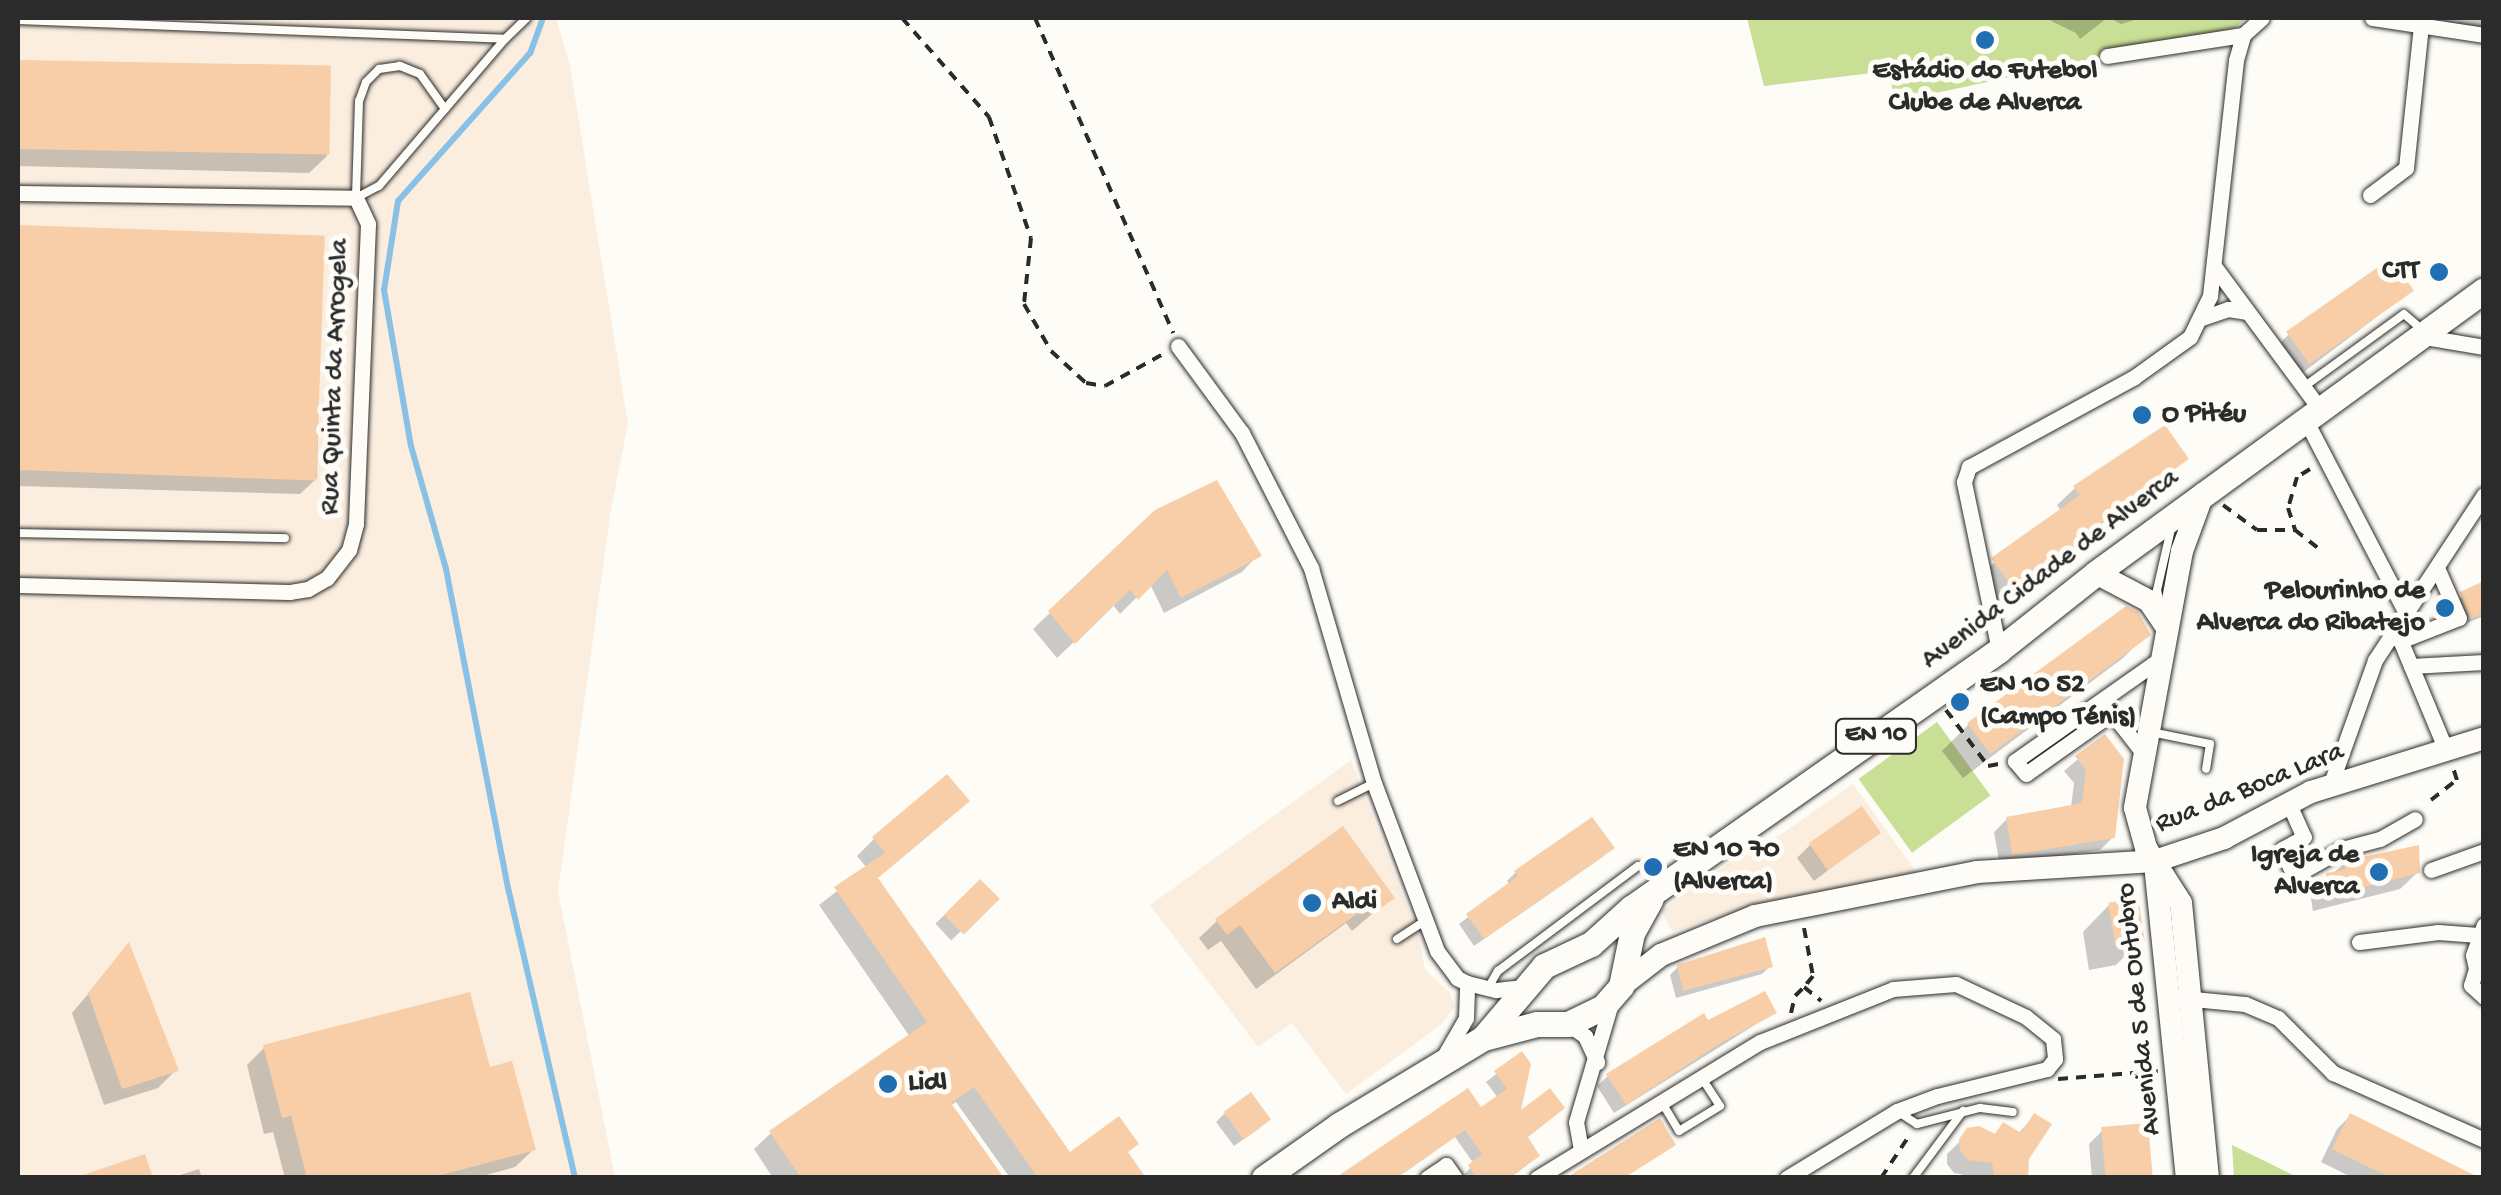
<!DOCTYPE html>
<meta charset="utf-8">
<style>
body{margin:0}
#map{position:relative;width:2501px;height:1195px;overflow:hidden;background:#fdfcf7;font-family:"Gochi Hand",sans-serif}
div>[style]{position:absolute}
.built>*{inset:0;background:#fbeedf}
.green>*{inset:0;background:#c8df95;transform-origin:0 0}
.shadow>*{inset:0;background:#0003;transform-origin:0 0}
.stream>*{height:6px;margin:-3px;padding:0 3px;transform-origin:3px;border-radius:3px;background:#88c0e6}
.building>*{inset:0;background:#f7cea7;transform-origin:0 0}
.path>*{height:4px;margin-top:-2px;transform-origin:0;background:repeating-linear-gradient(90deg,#2b2b2b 0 10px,transparent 0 18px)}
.roads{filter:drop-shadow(0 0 2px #2b2b2b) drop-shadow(0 0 2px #2b2b2b)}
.lane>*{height:8px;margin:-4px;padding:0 4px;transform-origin:4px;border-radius:4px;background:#fdfcf7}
.street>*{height:15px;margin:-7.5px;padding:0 7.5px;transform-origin:7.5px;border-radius:7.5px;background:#fdfcf7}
.secondary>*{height:22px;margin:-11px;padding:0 11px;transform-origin:11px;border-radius:11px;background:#fdfcf7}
.primary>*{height:25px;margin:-12.5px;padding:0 12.5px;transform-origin:12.5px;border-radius:12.5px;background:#fdfcf7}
.dots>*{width:28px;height:28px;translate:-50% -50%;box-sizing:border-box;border:5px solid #fdfcf7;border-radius:50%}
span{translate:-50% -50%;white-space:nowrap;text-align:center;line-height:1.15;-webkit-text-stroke:10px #fdfcf7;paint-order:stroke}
.shield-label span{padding:2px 8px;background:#fdfcf7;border:2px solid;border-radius:8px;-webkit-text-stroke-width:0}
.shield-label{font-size:25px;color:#2b2b2b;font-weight:700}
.poi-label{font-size:28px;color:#2b2b2b;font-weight:700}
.right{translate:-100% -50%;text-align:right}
.left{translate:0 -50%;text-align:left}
.street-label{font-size:28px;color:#2b2b2b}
.frame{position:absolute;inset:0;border:20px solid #2b2b2b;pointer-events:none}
</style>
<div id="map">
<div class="built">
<div style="clip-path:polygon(18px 18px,556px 18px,570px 66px,628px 424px,611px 509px,558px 891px,615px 1177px,18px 1177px)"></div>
<div style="clip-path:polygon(1351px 760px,1419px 937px,1425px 970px,1449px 992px,1455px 1006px,1442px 1024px,1346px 1094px,1292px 1023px,1258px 1047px,1150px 905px)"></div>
<div style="clip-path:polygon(1853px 784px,1917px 873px,1716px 917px,1673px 932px,1661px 911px,1743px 853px,1750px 856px)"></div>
</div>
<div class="green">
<div style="clip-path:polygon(1747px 18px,2246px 18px,2235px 28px,1895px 102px,1889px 71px,1764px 86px)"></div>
<div style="left:1937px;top:722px;width:91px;height:97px;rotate:54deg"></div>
<div style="clip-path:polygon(2232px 1145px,2297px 1177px,2234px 1177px)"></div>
</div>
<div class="shadow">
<div style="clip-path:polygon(2053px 18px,2107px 18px,2080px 39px,2076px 33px,2051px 21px)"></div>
<div style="clip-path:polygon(2110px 18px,2141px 18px,2121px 24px)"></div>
<div style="clip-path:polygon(2429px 18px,2484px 18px,2484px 32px,2428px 25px)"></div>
<div style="clip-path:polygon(18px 62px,329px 70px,327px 156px,309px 173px,18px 166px)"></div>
<div style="clip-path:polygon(18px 227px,322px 236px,317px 478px,300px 494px,18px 486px)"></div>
<div style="clip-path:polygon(2411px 291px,2297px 377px,2276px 347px,2289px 334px)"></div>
<div style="clip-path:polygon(2164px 427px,2186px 458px,2100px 525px,2104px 531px,2087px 548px,2000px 610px,1976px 577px,2061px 511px,2057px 505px,2075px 488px)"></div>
<div style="clip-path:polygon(1156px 512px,1258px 555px,1242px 572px,1164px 613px,1150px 584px,1120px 614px,1113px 605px,1057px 658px,1033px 629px)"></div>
<div style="clip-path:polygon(2484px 584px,2484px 616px,2462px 625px,2453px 602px)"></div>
<div style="clip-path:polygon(2149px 632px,2123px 658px,1963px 778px,1942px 751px,1968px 725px)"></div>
<div style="clip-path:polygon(2104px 737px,2113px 837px,2100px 850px,2000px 866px,1994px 832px,2007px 819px,2071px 807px,2074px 783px,2064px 771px)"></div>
<div style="clip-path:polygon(947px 778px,876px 879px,1070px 1155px,1126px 1154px,1143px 1178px,1010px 1178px,956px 1102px,950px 1106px,1001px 1178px,773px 1178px,754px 1149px,771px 1133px,910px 1037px,819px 905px,867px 868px,857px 856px,874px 839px)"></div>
<div style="clip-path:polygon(1877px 833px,1814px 881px,1797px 858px,1810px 845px)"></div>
<div style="clip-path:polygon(1604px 856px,1474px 946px,1459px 924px,1510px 885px,1507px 881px,1515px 873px)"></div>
<div style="clip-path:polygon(2345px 863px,2418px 872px,2400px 889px,2313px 911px,2310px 893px)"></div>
<div style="left:980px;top:882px;width:23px;height:61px;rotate:47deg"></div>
<div style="clip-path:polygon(1391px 898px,1352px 931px,1346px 923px,1256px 989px,1221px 941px,1208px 950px,1199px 938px,1217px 921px)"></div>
<div style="clip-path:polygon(2109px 905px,2142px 939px,2116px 965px,2089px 970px,2083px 932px)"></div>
<div style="clip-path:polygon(128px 947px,176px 1070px,158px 1088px,104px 1105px,72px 1013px)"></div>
<div style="clip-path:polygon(1770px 966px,1762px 974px,1676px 998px,1670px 975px,1678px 967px)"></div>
<div style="clip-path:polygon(1774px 1013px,1614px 1113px,1597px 1086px,1608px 1076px,1707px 1023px)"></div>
<div style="clip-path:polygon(264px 1048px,488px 1070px,533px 1150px,515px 1167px,475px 1178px,285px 1178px,273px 1132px,264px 1134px,247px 1065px)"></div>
<div style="clip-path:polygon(1521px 1055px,1517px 1116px,1537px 1156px,1527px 1165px,1510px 1178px,1461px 1178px,1474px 1164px,1455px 1137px,1397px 1178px,1498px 1098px,1486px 1082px)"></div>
<div style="clip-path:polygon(1224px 1114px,1260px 1128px,1234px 1146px,1216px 1122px)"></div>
<div style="clip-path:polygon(2034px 1116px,2024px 1178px,1980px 1178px,1954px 1173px,1947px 1164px,1947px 1154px,1973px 1129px,1993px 1136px,2003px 1125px,2018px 1134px)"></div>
<div style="clip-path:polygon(2350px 1116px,2458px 1178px,2353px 1178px,2321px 1162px,2337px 1129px)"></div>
<div style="clip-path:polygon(2102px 1131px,2151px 1178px,2092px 1178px,2089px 1144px)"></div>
<div style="clip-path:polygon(199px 1169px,202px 1178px,171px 1178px)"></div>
</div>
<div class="stream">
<div style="left:543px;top:18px;width:37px;rotate:110deg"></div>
<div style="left:530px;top:53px;width:198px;rotate:131.7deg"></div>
<div style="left:398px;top:201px;width:90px;rotate:98.9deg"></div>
<div style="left:384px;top:290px;width:158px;rotate:80.2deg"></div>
<div style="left:411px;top:446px;width:128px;rotate:74.1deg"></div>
<div style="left:446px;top:569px;width:329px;rotate:79deg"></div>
<div style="left:509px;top:892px;width:294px;rotate:77deg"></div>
</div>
<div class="building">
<div style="left:18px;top:60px;width:313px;height:89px;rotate:1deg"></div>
<div style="left:18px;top:225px;width:307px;height:245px;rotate:2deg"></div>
<div style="left:2391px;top:258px;width:40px;height:128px;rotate:55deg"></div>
<div style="clip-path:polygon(2165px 425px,2189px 459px,2101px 522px,2107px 531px,2018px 595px,1991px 558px,2080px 495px,2073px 486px)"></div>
<div style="clip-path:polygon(1217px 480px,1262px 556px,1181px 598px,1167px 570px,1138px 600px,1130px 590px,1075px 644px,1048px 611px,1155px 510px)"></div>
<div style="clip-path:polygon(2484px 581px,2484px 613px,2470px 619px,2460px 592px)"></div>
<div style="clip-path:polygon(2126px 606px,2138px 612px,2151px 635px,1990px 754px,1967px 723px)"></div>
<div style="clip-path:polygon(2105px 734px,2124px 759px,2115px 838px,2012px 855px,2006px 817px,2082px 803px,2086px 770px,2075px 756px)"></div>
<div style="clip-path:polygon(947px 774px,970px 801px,878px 878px,1070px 1152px,1119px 1116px,1139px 1144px,1128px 1152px,1146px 1178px,1038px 1178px,974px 1087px,951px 1103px,1004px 1178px,801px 1178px,769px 1131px,927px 1022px,834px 887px,885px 853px,872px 837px)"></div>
<div style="left:1862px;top:806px;width:33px;height:65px;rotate:55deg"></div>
<div style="clip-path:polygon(1592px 817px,1615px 848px,1484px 939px,1466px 914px,1518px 876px,1514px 871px)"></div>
<div style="clip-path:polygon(1343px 826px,1395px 898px,1371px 915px,1365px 908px,1275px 973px,1240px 925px,1227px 935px,1215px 919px)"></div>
<div style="clip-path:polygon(2419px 845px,2420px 873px,2330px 896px,2326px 873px,2345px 870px,2344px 861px)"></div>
<div style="left:980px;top:879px;width:28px;height:51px;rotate:45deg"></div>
<div style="left:2138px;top:898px;width:43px;height:30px;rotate:81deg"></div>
<div style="clip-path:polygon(1765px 937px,1773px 967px,1683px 991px,1677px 965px)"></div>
<div style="clip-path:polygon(129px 942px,179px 1071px,122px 1089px,88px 993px)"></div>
<div style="clip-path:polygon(1765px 991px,1777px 1013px,1722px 1042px,1626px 1105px,1606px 1074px,1704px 1013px,1708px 1020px)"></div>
<div style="clip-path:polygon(470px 992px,490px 1067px,512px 1061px,536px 1150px,430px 1178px,307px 1178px,291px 1116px,282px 1118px,263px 1045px)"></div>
<div style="clip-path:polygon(1522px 1051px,1531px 1064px,1521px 1110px,1550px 1088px,1565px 1108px,1528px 1137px,1540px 1156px,1509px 1178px,1477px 1178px,1468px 1165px,1482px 1154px,1465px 1130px,1396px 1178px,1335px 1178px,1468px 1088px,1481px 1107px,1507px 1089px,1494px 1071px)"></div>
<div style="left:1251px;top:1092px;width:34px;height:34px;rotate:54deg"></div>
<div style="clip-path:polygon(2034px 1113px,2052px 1124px,2029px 1159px,2028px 1178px,1995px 1178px,1992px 1163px,1968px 1160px,1960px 1151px,1959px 1139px,1967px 1128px,1979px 1126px,1995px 1134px,2003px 1122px,2021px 1133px)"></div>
<div style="clip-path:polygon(2350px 1113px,2480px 1178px,2391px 1178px,2332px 1149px)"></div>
<div style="clip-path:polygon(1660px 1118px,1676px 1145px,1624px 1178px,1566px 1178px)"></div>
<div style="left:2148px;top:1123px;width:55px;height:47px;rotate:85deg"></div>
<div style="clip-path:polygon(145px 1154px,153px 1178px,84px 1178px,83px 1175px)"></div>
</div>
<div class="path">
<div style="left:902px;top:18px;width:132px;rotate:48.7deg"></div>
<div style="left:989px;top:117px;width:128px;rotate:70.9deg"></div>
<div style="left:1031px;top:238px;width:66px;rotate:96.1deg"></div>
<div style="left:1024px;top:304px;width:54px;rotate:60.1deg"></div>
<div style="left:1051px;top:351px;width:47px;rotate:42.4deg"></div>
<div style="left:1086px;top:383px;width:19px;rotate:9deg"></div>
<div style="left:1105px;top:386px;width:68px;rotate:-28.8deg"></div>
<div style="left:1035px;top:18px;width:344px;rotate:66.3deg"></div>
<div style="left:2310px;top:469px;width:15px;rotate:148deg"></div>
<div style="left:2297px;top:477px;width:32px;rotate:106deg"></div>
<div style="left:2288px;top:508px;width:23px;rotate:72deg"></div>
<div style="left:2295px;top:530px;width:31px;rotate:38deg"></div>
<div style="left:2223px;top:505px;width:42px;rotate:36.3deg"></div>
<div style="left:2257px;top:530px;width:38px"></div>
<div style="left:1946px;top:710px;width:70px;rotate:53.1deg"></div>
<div style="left:1988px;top:766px;width:11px;rotate:-10deg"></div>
<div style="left:2431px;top:800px;width:33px;rotate:-38deg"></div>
<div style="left:2457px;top:780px;width:13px;rotate:-108deg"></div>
<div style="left:1804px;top:928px;width:49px;rotate:79.4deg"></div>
<div style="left:1813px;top:976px;width:14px;rotate:129deg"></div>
<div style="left:1804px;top:987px;width:22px;rotate:39deg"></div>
<div style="left:1791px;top:1013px;width:17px;rotate:-77deg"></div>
<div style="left:1795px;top:996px;width:13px;rotate:-45deg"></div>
<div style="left:2058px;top:1079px;width:100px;rotate:-4.6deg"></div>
<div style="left:1881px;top:1178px;width:50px;rotate:-56.3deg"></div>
</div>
<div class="roads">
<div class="lane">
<div style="left:18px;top:20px;width:487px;rotate:2.2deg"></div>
<div style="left:505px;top:39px;width:30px;rotate:-44deg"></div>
<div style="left:445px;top:109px;width:43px;rotate:-125.5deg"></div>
<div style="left:420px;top:74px;width:22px;rotate:-158deg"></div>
<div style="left:400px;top:66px;width:21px;rotate:172deg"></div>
<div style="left:379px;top:69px;width:18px;rotate:135deg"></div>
<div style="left:366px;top:82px;width:20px;rotate:110deg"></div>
<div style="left:359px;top:101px;width:97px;rotate:91.8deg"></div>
<div style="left:356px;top:198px;width:26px;rotate:-28deg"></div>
<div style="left:379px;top:186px;width:194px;rotate:-49.4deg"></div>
<div style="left:2305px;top:386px;width:122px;rotate:-36deg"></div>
<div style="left:2404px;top:314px;width:23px;rotate:41deg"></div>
<div style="left:18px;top:533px;width:267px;rotate:1.1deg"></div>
<div style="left:2160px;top:603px;width:13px;rotate:-103deg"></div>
<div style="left:2157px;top:590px;width:63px;rotate:-77.1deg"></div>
<div style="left:2151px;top:732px;width:60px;rotate:11.5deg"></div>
<div style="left:2210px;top:744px;width:25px;rotate:99deg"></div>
<div style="left:1338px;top:801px;width:40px;rotate:-26.6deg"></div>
<div style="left:1397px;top:939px;width:31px;rotate:-33deg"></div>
<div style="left:1488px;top:988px;width:20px;rotate:-60deg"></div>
<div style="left:1498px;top:971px;width:175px;rotate:-36.9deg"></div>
<div style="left:1661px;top:1101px;width:35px;rotate:59deg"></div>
<div style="left:1679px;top:1131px;width:48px;rotate:-31.4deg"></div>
<div style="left:1720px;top:1106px;width:33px;rotate:-123deg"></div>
<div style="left:1897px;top:1111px;width:24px;rotate:33deg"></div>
<div style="left:1917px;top:1124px;width:65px;rotate:-14.3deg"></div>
<div style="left:1980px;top:1108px;width:33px;rotate:7deg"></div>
<div style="left:1913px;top:1178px;width:84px;rotate:-53.3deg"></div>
</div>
<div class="street">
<div style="left:2372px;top:18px;width:113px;rotate:8.6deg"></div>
<div style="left:2107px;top:56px;width:138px;rotate:-8.8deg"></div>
<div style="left:18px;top:193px;width:338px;rotate:0.8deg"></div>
<div style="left:356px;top:198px;width:29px;rotate:65deg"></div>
<div style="left:368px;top:224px;width:300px;rotate:92.3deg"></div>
<div style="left:356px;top:524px;width:27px;rotate:105deg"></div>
<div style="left:349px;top:550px;width:36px;rotate:128deg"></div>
<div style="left:327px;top:578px;width:22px;rotate:150deg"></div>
<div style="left:308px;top:589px;width:18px;rotate:171deg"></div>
<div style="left:290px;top:592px;width:272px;rotate:-178.5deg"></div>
<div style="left:2370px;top:195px;width:45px;rotate:-36.9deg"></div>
<div style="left:2406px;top:168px;width:144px;rotate:-84deg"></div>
<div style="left:2214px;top:266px;width:177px;rotate:53.5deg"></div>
<div style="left:2202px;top:318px;width:28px;rotate:-19deg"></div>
<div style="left:2228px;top:309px;width:18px;rotate:9deg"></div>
<div style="left:2419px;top:336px;width:66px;rotate:9.6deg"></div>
<div style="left:1178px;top:346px;width:108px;rotate:53.7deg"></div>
<div style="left:1242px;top:433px;width:152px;rotate:62.9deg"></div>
<div style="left:1311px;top:568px;width:224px;rotate:73.7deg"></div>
<div style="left:1374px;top:783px;width:179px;rotate:69.4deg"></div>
<div style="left:1437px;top:951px;width:34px;rotate:53deg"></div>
<div style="left:1457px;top:978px;width:11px;rotate:27deg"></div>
<div style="left:1467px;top:983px;width:30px;rotate:14deg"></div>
<div style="left:1496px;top:990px;width:28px;rotate:-6deg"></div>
<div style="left:2305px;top:419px;width:221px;rotate:62.5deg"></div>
<div style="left:2396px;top:630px;width:130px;rotate:67.4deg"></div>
<div style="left:2400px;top:641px;width:63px;rotate:-21.3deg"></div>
<div style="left:2459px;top:618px;width:55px;rotate:-113.7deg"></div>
<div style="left:1999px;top:650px;width:172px;rotate:-101.8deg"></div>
<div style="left:1964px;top:482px;width:16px;rotate:-72deg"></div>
<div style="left:1969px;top:467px;width:187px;rotate:-28.5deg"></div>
<div style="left:2133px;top:378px;width:70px;rotate:-35.7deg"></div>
<div style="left:2190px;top:337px;width:46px;rotate:-64deg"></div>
<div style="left:2210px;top:296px;width:237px;rotate:-83.7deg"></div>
<div style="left:2236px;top:60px;width:26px;rotate:-74deg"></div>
<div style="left:2243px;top:35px;width:25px;rotate:-42deg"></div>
<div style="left:2411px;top:666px;width:73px;rotate:-3.1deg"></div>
<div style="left:2143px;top:753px;width:51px;rotate:-127.8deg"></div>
<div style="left:2112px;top:713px;width:105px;rotate:144.7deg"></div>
<div style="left:2026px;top:774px;width:17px;rotate:-130deg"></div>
<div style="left:2015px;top:761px;width:177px;rotate:-35.1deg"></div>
<div style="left:2330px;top:786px;width:134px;rotate:-70.3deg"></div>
<div style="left:2375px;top:660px;width:198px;rotate:-56.6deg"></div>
<div style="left:2289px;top:804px;width:36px;rotate:66deg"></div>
<div style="left:2304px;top:837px;width:25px;rotate:151deg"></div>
<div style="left:2282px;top:849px;width:30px;rotate:66deg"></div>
<div style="left:2294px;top:876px;width:55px;rotate:-29.4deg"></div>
<div style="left:2342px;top:849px;width:39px;rotate:-15deg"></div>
<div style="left:2380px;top:839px;width:40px;rotate:-29.7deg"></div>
<div style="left:2431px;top:870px;width:56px;rotate:-19.7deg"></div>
<div style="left:2359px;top:942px;width:80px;rotate:-7.2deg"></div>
<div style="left:2438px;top:932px;width:40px;rotate:4.3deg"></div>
<div style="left:2476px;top:969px;width:14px;rotate:-102deg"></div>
<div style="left:2473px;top:955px;width:32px;rotate:-70deg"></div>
<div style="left:2476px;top:969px;width:17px;rotate:107deg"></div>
<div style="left:2471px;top:985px;width:18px;rotate:43deg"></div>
<div style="left:2183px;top:998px;width:62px;rotate:5.5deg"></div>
<div style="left:2245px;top:1004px;width:36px;rotate:23deg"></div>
<div style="left:2278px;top:1018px;width:78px;rotate:45deg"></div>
<div style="left:2333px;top:1073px;width:165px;rotate:23.9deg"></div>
<div style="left:1568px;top:1024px;width:21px;rotate:35deg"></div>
<div style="left:1585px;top:1036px;width:29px;rotate:65deg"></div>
<div style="left:1443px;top:1058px;width:46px;rotate:-60.1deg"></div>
<div style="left:1466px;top:1018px;width:35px;rotate:-88deg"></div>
<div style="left:1581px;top:1150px;width:28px;rotate:-100deg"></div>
<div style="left:1576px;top:1122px;width:127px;rotate:-73.6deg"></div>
<div style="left:1427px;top:1178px;width:23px;rotate:-34deg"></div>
<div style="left:1446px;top:1165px;width:16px;rotate:55deg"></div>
<div style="left:1537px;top:1178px;width:261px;rotate:-31.4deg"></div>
<div style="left:1760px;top:1042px;width:143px;rotate:-21.7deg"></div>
<div style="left:1893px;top:989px;width:63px;rotate:-4.5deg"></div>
<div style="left:1956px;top:984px;width:77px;rotate:25.2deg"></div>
<div style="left:2026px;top:1017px;width:35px;rotate:39deg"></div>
<div style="left:2053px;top:1039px;width:20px;rotate:84deg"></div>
<div style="left:2055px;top:1059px;width:13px;rotate:129deg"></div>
<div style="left:2047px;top:1069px;width:113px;rotate:166.2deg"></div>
<div style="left:1937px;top:1096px;width:43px;rotate:159.4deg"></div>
<div style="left:1897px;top:1111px;width:129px;rotate:148.7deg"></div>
</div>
<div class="secondary">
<div style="left:2203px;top:494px;width:61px;rotate:110.2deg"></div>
<div style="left:2182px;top:551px;width:261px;rotate:100.4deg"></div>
<div style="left:2135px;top:808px;width:41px;rotate:74.6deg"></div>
<div style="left:2146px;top:848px;width:65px;rotate:57.5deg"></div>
<div style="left:2181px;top:903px;width:276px;rotate:84.4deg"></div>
<div style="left:2096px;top:573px;width:60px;rotate:27.8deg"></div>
<div style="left:2149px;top:601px;width:30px;rotate:56deg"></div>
<div style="left:2155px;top:864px;width:316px;rotate:84.2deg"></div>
<div style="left:1621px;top:986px;width:51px;rotate:-37.8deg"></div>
<div style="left:1661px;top:955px;width:102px;rotate:-22.5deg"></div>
<div style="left:1755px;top:916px;width:226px;rotate:-11.2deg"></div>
<div style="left:1977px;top:872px;width:178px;rotate:-3.5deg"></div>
<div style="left:2155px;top:861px;width:73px;rotate:-18.4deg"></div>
<div style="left:2224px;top:838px;width:98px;rotate:-27.9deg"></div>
<div style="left:2311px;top:792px;width:181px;rotate:-17.3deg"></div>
</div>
<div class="primary">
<div style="left:1484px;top:1038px;width:55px;rotate:-14.8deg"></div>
<div style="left:1537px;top:1024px;width:31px"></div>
<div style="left:1568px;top:1024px;width:39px;rotate:-26deg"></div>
<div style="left:1603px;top:1007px;width:28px;rotate:-49deg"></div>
<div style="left:1621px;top:986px;width:54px;rotate:-78.3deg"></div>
<div style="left:1632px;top:933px;width:38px;rotate:-61deg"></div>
<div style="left:1264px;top:1178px;width:92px;rotate:-35.2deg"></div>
<div style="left:1339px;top:1125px;width:168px;rotate:-31.1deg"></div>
<div style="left:1483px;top:1038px;width:94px;rotate:-49.7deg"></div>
<div style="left:1544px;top:966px;width:52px;rotate:-25.1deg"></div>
<div style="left:1591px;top:944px;width:54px;rotate:-42deg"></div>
<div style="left:1631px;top:908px;width:449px;rotate:-35deg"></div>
<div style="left:1999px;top:650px;width:124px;rotate:-38.4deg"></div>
<div style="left:2096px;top:573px;width:480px;rotate:-36.1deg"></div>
</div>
</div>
<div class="dots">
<div style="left:1985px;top:40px;background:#1f6fb2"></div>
<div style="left:2439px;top:272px;background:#1f6fb2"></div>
<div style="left:2142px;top:415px;background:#1f6fb2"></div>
<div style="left:2445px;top:608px;background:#1f6fb2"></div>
<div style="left:1960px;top:702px;background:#1f6fb2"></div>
<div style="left:1653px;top:867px;background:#1f6fb2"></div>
<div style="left:2379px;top:872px;background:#1f6fb2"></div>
<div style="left:1312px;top:903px;background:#1f6fb2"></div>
<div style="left:888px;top:1084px;background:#1f6fb2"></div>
</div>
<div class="shield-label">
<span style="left:1876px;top:736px">EN 10</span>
</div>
<div class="poi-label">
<span style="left:1985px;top:88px">Estádio do Futebol<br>Clube de Alverca</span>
<span class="right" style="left:2419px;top:272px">CTT</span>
<span class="left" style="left:2162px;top:415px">O Pitéu</span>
<span class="right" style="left:2425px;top:608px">Pelourinho de<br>Alverca do Ribatejo</span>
<span class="left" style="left:1980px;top:702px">EN 10 52<br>(Campo Ténis)</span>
<span class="left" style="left:1673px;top:867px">EN 10 70<br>(Alverca)</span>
<span class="right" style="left:2359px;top:872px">Igreja de<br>Alverca</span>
<span class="left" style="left:1332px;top:903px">Aldi</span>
<span class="left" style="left:908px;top:1084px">Lidl</span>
</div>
<div class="street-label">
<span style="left:336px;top:377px;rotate:-88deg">Rua Quinta da Arrogela</span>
<span style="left:2051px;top:570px;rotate:-37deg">Avenida Cidade de Alverca</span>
<span style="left:2250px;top:789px;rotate:-22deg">Rua da Boca Lara</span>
<span style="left:2140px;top:1009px;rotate:-96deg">Avenida 5 de Outubro</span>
</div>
<div class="frame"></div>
</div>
